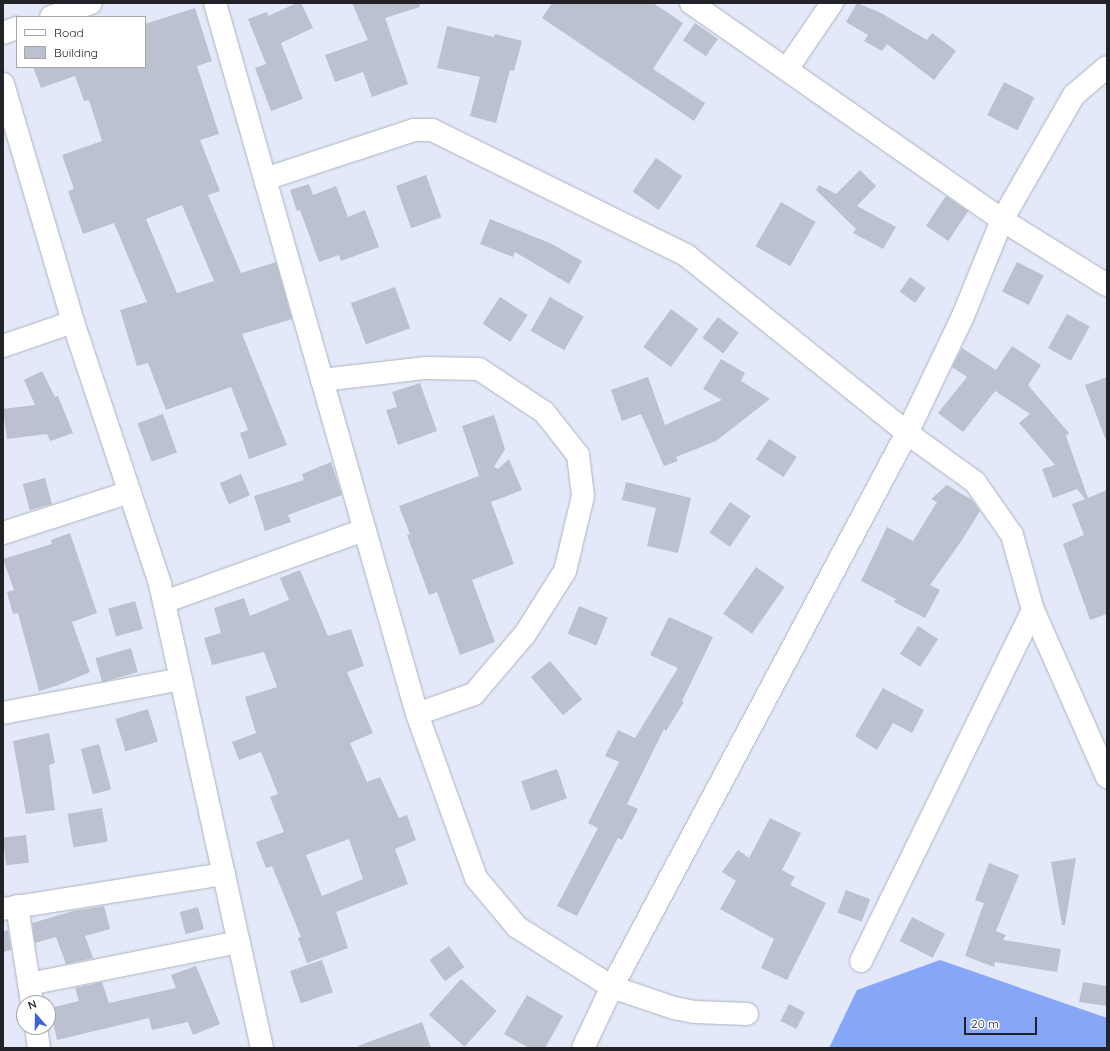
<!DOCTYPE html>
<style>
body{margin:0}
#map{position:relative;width:1110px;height:1051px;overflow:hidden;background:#e3e9f8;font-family:Quicksand,sans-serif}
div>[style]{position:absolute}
.forest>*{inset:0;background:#86a7f8}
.building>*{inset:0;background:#bbc1cf;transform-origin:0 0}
.roads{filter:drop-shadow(0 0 1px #acb2c0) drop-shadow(0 0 1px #acb2c0)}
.minor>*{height:22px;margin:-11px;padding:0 11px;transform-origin:11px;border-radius:11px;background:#fff}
span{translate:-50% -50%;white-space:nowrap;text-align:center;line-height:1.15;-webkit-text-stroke:3px #fff;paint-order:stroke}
.frame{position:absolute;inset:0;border:4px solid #212329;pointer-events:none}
.legend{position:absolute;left:16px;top:16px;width:130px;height:52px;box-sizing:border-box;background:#fff;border:1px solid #a6a7a9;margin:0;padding:5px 7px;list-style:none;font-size:12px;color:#212329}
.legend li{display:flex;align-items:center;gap:8px;height:20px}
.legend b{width:20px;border:1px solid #a6a7a9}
.north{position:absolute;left:16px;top:995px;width:40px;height:40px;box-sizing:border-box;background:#fff;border:1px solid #a6a7a9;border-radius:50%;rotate:340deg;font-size:11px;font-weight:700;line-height:16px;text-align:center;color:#212329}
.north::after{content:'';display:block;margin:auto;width:14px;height:18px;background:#3d63d5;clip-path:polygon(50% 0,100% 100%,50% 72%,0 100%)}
.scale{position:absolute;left:964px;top:1017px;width:73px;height:18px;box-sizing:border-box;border:2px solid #212329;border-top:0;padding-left:5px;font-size:12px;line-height:14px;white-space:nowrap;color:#212329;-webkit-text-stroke:3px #fff;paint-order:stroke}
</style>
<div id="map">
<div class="forest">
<div style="clip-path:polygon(940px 960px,1107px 1018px,1107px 1048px,829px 1048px,857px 990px)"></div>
</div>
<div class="building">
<div style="clip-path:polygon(297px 3px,301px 3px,313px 28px,281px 43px,303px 99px,271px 111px,255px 68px,266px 64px,248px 19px,267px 12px,268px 16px)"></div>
<div style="clip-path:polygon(352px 3px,420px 3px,420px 7px,385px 18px,408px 84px,372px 97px,363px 72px,335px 82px,325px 55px,368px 40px)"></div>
<div style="clip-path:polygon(552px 3px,653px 3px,683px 23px,653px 69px,705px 103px,694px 121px,542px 18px)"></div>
<div style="clip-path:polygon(857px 3px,881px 13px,927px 40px,932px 33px,956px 51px,934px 80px,887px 44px,882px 51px,864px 41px,868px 35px,846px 22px)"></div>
<div style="clip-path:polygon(evenodd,195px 8px,212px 61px,197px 66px,219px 134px,200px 140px,220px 191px,208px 195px,241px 273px,276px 262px,292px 319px,242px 334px,287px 445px,249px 459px,240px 433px,248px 430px,231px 387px,166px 410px,148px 363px,137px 366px,120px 310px,147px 302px,114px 223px,83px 234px,68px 191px,74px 189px,62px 155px,102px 141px,89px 100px,84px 101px,75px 76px,41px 88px,33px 67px,145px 67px,145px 24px,195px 8px,182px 205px,214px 281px,177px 293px,146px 219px,182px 205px)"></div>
<div style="left:695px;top:23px;width:28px;height:21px;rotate:35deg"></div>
<div style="clip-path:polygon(447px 26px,494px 37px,495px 34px,522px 41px,514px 71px,510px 70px,496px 123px,470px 116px,480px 77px,437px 68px)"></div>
<div style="left:1004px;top:82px;width:34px;height:37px;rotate:27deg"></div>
<div style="left:656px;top:158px;width:32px;height:41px;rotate:35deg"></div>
<div style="clip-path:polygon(860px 170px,876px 186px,857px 206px,896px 227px,883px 249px,853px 233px,856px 229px,816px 190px,819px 185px,836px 194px)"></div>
<div style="left:426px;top:175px;width:45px;height:32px;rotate:70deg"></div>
<div style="clip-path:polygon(309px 184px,313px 195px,336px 186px,348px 217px,365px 210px,379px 247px,341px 261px,339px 255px,319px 262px,300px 210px,297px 211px,290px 190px)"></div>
<div style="left:946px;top:196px;width:27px;height:36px;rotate:34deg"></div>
<div style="left:781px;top:202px;width:40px;height:51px;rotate:30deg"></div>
<div style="clip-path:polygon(490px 219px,550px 243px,582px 261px,569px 284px,515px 252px,513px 257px,480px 244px)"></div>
<div style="left:1017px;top:262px;width:30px;height:33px;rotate:27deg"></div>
<div style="left:910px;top:277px;width:19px;height:18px;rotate:35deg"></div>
<div style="left:395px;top:287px;width:44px;height:47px;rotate:70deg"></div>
<div style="left:500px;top:297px;width:33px;height:32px;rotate:33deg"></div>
<div style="left:550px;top:297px;width:39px;height:39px;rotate:30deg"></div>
<div style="left:671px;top:309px;width:34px;height:47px;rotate:36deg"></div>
<div style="left:1067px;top:314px;width:26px;height:39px;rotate:29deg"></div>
<div style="left:718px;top:317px;width:26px;height:26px;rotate:37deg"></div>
<div style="clip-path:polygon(1012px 346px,1041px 365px,1028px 385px,1069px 433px,1066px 436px,1088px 498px,1107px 490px,1107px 614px,1090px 620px,1063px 544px,1084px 535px,1072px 504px,1085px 499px,1077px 489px,1053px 498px,1042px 469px,1055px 465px,1019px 423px,1030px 414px,995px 391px,963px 432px,938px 413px,967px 377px,952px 367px,962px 348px,996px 370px)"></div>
<div style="clip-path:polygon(721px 359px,745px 373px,741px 381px,770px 399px,716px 441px,676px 457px,678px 461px,664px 466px,641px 414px,622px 421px,611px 390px,648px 377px,665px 425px,722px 400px,703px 389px)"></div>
<div style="clip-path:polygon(42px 371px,55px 397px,58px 396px,73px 433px,50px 441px,47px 434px,7px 439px,3px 409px,35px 405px,24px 380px)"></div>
<div style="clip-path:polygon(1107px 377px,1107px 438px,1105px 438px,1085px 385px)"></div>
<div style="clip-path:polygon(420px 383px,437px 431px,398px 445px,386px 410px,397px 407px,392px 392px)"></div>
<div style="left:163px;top:414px;width:41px;height:27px;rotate:70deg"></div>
<div style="clip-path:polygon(494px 415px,505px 449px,494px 467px,498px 469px,509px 459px,522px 490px,491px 502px,514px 564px,472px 580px,495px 642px,460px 655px,437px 592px,429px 595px,407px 535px,410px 534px,399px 506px,479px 476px,462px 426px)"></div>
<div style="left:769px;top:439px;width:33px;height:24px;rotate:33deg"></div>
<div style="clip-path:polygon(331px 462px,342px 495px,288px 515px,291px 522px,265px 531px,254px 496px,304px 480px,302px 474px)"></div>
<div style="left:241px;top:474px;width:23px;height:23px;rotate:67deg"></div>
<div style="left:45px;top:478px;width:27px;height:23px;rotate:75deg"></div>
<div style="clip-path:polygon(626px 482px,691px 498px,678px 553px,647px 546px,656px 508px,622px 500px)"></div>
<div style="clip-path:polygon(947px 485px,972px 500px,980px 511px,962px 540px,930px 585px,940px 590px,925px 618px,894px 602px,896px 599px,861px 581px,887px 527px,913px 541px,937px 502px,931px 499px)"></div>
<div style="left:730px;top:502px;width:25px;height:37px;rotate:34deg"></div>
<div style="clip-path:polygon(70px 533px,97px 613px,72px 622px,90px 672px,59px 685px,39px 691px,18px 613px,13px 614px,7px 592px,14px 590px,3px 559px,52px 544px,51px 540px)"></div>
<div style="left:756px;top:567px;width:35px;height:57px;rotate:35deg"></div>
<div style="clip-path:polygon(evenodd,300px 570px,328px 636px,351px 629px,364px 666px,347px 672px,373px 733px,350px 743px,367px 782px,380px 777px,399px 818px,407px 815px,416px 840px,395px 849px,408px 884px,336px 912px,348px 948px,307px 963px,298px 938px,301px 937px,272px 866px,266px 868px,256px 842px,284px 832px,270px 797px,278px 794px,261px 752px,239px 760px,232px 742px,256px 733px,245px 697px,277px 687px,264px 652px,212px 665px,204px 638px,221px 633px,214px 608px,244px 598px,250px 616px,289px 600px,280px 578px,300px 570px,349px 839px,363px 879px,322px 896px,306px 855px,349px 839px)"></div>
<div style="left:135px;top:601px;width:29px;height:28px;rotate:74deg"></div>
<div style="left:579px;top:606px;width:31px;height:30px;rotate:22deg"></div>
<div style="clip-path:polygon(669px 617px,713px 637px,682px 701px,684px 702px,666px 731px,664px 729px,627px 804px,638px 809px,622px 840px,618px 838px,577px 916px,557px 906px,598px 828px,588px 823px,619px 762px,605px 756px,618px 730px,635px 738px,678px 668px,650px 655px)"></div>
<div style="left:918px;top:626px;width:24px;height:33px;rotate:33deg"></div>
<div style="left:131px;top:648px;width:25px;height:37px;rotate:74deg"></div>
<div style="left:550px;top:661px;width:50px;height:25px;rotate:50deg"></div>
<div style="clip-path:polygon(883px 688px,924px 710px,912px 733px,893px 723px,877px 750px,855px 736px)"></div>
<div style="left:148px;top:709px;width:34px;height:34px;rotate:73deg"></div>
<div style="clip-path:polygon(49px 733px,55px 763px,49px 765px,55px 810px,26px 814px,13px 741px)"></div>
<div style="left:99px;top:744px;width:47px;height:19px;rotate:75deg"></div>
<div style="left:557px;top:769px;width:31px;height:38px;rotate:71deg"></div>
<div style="left:102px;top:808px;width:34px;height:35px;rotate:80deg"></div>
<div style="clip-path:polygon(770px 818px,801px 833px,782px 870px,795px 877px,790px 885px,826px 903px,787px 980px,761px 968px,774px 939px,720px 909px,736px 881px,722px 872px,738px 850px,749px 858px)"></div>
<div style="left:26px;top:835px;width:28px;height:23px;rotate:84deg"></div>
<div style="clip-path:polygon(1076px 858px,1065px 925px,1062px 925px,1051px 862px)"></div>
<div style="clip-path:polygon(989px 863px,1019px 875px,996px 931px,1006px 935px,1003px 940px,1061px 949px,1057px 972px,995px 962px,994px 967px,965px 956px,984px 903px,975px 900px)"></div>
<div style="left:846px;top:890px;width:26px;height:24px;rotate:21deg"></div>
<div style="clip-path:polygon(104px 906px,110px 929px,85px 936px,93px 958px,66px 964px,56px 937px,35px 943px,32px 923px,73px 911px)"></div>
<div style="left:198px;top:907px;width:23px;height:19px;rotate:75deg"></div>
<div style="left:912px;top:917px;width:37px;height:27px;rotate:27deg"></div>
<div style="clip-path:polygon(8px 930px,11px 950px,3px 952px,3px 932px)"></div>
<div style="left:449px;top:946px;width:26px;height:24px;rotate:54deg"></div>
<div style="left:322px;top:960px;width:34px;height:34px;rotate:71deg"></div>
<div style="clip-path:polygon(196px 966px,220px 1024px,193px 1035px,188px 1022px,152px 1030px,149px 1018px,57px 1040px,50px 1008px,79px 1001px,75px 988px,102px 982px,109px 1003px,176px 988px,171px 975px)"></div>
<div style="left:461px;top:979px;width:48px;height:48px;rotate:42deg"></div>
<div style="clip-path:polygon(1083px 982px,1107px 986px,1107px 1006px,1079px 1002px)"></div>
<div style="clip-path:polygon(527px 995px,563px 1016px,545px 1048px,529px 1048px,504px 1034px)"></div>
<div style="left:789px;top:1004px;width:18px;height:19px;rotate:27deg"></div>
<div style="clip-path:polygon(422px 1022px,431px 1048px,358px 1048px,358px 1046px)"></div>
</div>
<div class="roads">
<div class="minor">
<div style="left:215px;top:3px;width:739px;rotate:74.14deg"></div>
<div style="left:417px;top:714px;width:174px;rotate:70.2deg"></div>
<div style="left:476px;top:878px;width:64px;rotate:50.1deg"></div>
<div style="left:517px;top:927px;width:112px;rotate:32.3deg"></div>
<div style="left:612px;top:987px;width:65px;rotate:18.7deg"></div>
<div style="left:674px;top:1008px;width:21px;rotate:11deg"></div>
<div style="left:695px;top:1012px;width:52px;rotate:2.2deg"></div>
<div style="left:691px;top:3px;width:379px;rotate:34.9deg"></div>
<div style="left:1002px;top:220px;width:123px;rotate:31.8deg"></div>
<div style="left:51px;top:17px;width:42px;rotate:-19.3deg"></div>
<div style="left:3px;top:33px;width:15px;rotate:-20deg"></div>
<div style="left:787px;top:69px;width:80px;rotate:-55.7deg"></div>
<div style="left:3px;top:84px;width:248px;rotate:73.6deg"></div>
<div style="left:73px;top:322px;width:276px;rotate:71.6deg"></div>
<div style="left:160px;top:584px;width:475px;rotate:77.6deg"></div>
<div style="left:265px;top:179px;width:157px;rotate:-18.2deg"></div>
<div style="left:414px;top:130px;width:18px"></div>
<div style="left:432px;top:130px;width:283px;rotate:26.2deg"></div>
<div style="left:686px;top:255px;width:284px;rotate:38.8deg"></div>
<div style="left:907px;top:433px;width:84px;rotate:35.8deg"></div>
<div style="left:975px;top:482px;width:65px;rotate:55.1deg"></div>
<div style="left:1012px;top:535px;width:78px;rotate:74.4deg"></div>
<div style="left:1033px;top:610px;width:183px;rotate:66.1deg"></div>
<div style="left:3px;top:346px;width:74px;rotate:-18.9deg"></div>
<div style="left:322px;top:380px;width:105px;rotate:-6.6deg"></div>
<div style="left:426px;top:368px;width:53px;rotate:1.1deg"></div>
<div style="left:479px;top:369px;width:78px;rotate:33.5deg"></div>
<div style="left:544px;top:412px;width:55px;rotate:51.7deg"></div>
<div style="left:578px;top:455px;width:41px;rotate:83deg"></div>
<div style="left:583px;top:496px;width:77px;rotate:103.5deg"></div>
<div style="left:565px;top:571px;width:75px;rotate:122.4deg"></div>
<div style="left:525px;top:634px;width:79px;rotate:130.4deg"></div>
<div style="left:474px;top:694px;width:60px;rotate:160.7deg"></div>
<div style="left:3px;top:533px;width:133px;rotate:-17.9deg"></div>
<div style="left:164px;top:602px;width:213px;rotate:-19.8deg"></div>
<div style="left:3px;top:713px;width:181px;rotate:-10.8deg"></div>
<div style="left:17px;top:906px;width:98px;rotate:81.2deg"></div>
<div style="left:3px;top:909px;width:224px;rotate:-9deg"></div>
<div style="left:861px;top:961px;width:391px;rotate:-63.9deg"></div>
<div style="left:29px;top:984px;width:214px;rotate:-11.3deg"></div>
<div style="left:36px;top:1027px;width:21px;rotate:82deg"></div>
<div style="left:583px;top:1048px;width:68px;rotate:-64.6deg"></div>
<div style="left:612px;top:987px;width:628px;rotate:-61.97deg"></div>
<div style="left:907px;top:433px;width:130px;rotate:-64.4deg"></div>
<div style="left:963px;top:316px;width:104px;rotate:-67.9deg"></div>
<div style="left:1002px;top:220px;width:144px;rotate:-60.1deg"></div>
<div style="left:1074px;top:95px;width:43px;rotate:-40.3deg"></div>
</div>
</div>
<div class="frame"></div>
<ul class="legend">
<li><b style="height:5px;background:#fff"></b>Road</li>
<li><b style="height:11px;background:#bbc1cf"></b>Building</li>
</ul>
<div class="north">N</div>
<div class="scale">20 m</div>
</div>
